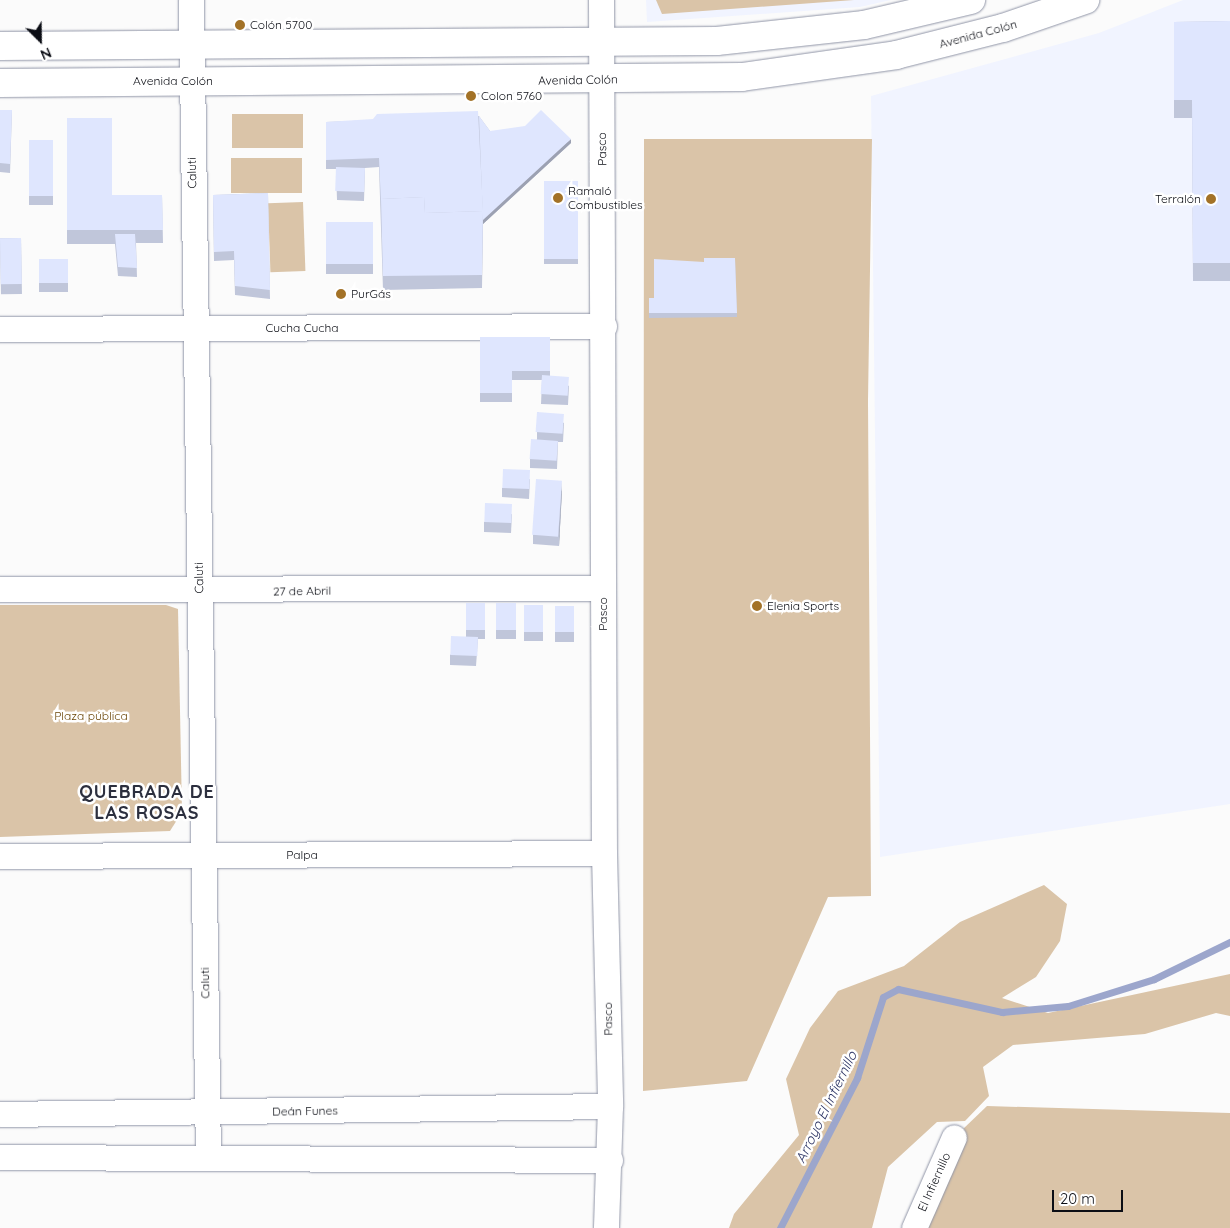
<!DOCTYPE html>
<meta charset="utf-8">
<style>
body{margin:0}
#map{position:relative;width:1230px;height:1228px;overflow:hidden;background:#fbfbfb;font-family:Quicksand,sans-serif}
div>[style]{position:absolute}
.built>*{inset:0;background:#f1f4ff}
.green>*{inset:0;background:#dac4a8;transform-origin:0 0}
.stream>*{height:7px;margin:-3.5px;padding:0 3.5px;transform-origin:3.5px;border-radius:3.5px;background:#9ca6cc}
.roads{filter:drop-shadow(0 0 1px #9095a7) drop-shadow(0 0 1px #9095a7)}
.minor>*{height:25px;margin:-12.5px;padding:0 12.5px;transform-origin:12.5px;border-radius:12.5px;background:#fff}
.major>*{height:28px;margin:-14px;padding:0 14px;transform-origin:14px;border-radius:14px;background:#fff}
.wall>*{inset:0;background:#c0c6da;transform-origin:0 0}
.shaded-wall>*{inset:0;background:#9ca1b2}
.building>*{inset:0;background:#dfe6fe;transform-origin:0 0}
.dots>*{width:14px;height:14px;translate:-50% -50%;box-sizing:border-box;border:2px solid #fff;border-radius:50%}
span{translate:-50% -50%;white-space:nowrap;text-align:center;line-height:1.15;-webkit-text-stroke:5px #fff;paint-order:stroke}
.poi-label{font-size:12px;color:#0c0e15}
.left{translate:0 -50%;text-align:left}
.right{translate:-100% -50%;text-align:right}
.street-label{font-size:12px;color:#0c0e15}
.park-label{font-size:12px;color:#6c4709}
.water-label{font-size:14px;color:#283061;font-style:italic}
.district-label{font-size:18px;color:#2c2f3e;font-weight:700;letter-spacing:1px}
.north{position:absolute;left:15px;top:15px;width:50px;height:50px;-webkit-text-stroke:4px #fff;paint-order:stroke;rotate:157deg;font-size:14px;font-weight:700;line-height:20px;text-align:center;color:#0c0e15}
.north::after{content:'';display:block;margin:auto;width:18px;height:22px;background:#0c0e15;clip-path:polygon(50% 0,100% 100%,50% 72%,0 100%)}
.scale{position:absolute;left:1052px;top:1190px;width:71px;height:22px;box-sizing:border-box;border:2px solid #0c0e15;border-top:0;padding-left:6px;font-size:15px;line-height:18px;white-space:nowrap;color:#0c0e15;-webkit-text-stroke:4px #fff;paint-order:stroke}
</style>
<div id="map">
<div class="built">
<div style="clip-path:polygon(646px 0,891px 0,860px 7px,647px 22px)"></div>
<div style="clip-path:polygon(1183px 0,1230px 0,1230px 804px,880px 857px,871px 96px,1099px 33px)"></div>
</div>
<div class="green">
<div style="clip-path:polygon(656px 0,854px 0,662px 14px)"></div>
<div style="left:232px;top:114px;width:71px;height:34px"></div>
<div style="clip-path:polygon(644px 139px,872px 139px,868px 401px,871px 896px,828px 897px,747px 1081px,643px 1091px)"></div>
<div style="left:231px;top:158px;width:71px;height:35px"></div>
<div style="left:303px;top:202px;width:69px;height:35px;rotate:88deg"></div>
<div style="clip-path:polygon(0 605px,166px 605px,178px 609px,182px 812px,170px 831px,0 837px)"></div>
<div style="clip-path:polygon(1044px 885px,1067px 904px,1060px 941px,1036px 977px,1002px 998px,1048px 1013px,1230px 974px,1230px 1016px,1216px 1013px,1145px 1034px,1013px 1045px,983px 1067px,989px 1096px,965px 1121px,937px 1122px,888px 1167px,872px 1228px,729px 1228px,734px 1214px,799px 1135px,786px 1079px,810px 1028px,838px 991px,904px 966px,960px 922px)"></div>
<div style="clip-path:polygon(987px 1106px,1230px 1113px,1230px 1228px,920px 1228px,962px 1130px)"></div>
</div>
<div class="stream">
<div style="left:780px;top:1228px;width:169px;rotate:-62.8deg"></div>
<div style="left:857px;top:1078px;width:85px;rotate:-72.2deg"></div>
<div style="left:883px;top:997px;width:17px;rotate:-28deg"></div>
<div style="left:898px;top:989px;width:107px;rotate:12.5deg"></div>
<div style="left:1002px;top:1012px;width:66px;rotate:-5.2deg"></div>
<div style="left:1068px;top:1006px;width:90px;rotate:-17.4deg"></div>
<div style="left:1154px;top:979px;width:85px;rotate:-26deg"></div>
</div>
<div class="roads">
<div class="minor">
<div style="left:191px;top:0;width:1156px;rotate:89.16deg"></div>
<div style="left:601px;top:0;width:853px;rotate:89.8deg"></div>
<div style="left:604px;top:853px;width:253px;rotate:88.6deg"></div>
<div style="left:610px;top:1106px;width:122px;rotate:91.9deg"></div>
<div style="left:0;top:329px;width:604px;rotate:-0.28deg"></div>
<div style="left:0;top:589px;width:603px;rotate:-0.1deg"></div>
<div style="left:0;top:856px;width:604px;rotate:-0.28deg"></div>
<div style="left:0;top:1114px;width:610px;rotate:-0.75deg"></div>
<div style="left:0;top:1157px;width:610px;rotate:0.28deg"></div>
<div style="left:914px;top:1228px;width:99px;rotate:-66.3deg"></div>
</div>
<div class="major">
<div style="left:0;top:46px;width:717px;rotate:-0.4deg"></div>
<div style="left:717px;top:41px;width:148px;rotate:-6.2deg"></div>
<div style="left:864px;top:25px;width:110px;rotate:-13.2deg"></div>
<div style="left:0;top:83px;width:742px;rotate:-0.46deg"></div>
<div style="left:742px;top:77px;width:156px;rotate:-8.1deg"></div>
<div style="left:896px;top:55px;width:110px;rotate:-14.2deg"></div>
<div style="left:1003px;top:28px;width:87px;rotate:-18.9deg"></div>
</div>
</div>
<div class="wall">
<div style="clip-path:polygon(1230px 21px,1230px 281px,1193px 281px,1192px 118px,1174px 118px,1174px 22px)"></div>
<div style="clip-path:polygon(0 110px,12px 110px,10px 173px,0 172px)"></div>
<div style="clip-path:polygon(479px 116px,490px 131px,571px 143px,483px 224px,482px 288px,383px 290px,379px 167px,365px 168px,364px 201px,337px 200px,336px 169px,326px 169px,326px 122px)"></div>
<div style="clip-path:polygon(67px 118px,112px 195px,162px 195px,163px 243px,136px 243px,137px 277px,118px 276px,115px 244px,67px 244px)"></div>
<div style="left:53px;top:140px;width:65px;height:24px;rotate:90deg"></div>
<div style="left:544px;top:181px;width:34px;height:83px"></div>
<div style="clip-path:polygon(268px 193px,270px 299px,235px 295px,234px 260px,214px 261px,213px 195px)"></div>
<div style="left:326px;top:222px;width:47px;height:52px"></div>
<div style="left:21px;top:238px;width:56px;height:21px;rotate:89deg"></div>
<div style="clip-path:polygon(735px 258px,737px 317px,649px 318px,649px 298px,654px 298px,704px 262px)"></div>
<div style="left:39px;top:259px;width:29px;height:33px"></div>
<div style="clip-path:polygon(480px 337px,550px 337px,550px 376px,569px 386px,568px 405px,541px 404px,542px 380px,512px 380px,512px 402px,480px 402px)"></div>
<div style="clip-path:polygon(537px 412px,564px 423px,563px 442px,558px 442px,557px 469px,530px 468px,530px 459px,537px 439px)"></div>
<div style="clip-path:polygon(530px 479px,529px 499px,502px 497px,502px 488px)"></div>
<div style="clip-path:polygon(562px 490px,559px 546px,533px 544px,533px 535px)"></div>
<div style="clip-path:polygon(512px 514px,511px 533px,484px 532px,484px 522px)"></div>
<div style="clip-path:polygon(466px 603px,485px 603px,485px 639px,478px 639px,476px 666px,450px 665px,450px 655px,466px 637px)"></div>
<div style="left:496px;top:603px;width:20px;height:36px"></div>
<div style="left:524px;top:605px;width:19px;height:36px"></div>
<div style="left:555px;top:606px;width:19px;height:36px"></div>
</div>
<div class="shaded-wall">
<div style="clip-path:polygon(571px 139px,571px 143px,483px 224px,482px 288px,483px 211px)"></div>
<div style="clip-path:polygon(562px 481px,562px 490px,559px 546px,559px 536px)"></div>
</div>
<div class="building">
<div style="clip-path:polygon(1230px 21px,1230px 263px,1193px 263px,1192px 100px,1174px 100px,1174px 22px)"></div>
<div style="clip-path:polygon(0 110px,12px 110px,10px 164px,0 163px)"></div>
<div style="clip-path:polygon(541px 110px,571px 139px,483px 220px,479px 116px,490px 131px,525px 126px)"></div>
<div style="clip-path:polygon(478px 111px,483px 211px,425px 213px,424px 197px,381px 199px,381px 203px,379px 158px,326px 160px,326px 122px,373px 119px,377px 114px)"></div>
<div style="clip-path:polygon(67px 118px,112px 118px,112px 195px,162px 195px,163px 230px,67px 230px)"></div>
<div style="left:53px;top:140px;width:56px;height:24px;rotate:90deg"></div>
<div style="left:336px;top:167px;width:29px;height:24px;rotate:2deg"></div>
<div style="left:544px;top:181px;width:34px;height:78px"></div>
<div style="clip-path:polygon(268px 193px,270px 290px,235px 286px,234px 251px,214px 252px,213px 195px)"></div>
<div style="clip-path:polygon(424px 197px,425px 213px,483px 211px,482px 275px,383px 276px,381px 199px)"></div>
<div style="left:326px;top:222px;width:47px;height:42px"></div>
<div style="clip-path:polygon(115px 234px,135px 234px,137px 268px,118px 267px)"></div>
<div style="left:21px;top:238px;width:46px;height:21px;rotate:89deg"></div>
<div style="clip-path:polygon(704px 258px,735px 258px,737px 313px,649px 313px,649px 298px,654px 298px,654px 259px,704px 262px)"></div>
<div style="left:39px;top:259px;width:29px;height:24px"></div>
<div style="clip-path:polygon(480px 337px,550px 337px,550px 371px,512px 371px,512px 393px,480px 393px)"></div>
<div style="left:542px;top:375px;width:27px;height:19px;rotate:4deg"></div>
<div style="left:537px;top:412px;width:27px;height:20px;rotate:4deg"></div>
<div style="left:531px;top:439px;width:27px;height:20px;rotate:4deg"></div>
<div style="left:503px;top:469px;width:27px;height:19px;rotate:2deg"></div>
<div style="left:536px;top:479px;width:26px;height:56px;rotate:4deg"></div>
<div style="left:485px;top:503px;width:27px;height:19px;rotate:2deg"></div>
<div style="left:466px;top:603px;width:19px;height:27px"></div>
<div style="left:496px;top:603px;width:20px;height:27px"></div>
<div style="left:524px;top:605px;width:19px;height:27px"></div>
<div style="left:555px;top:606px;width:19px;height:26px"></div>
<div style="left:451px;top:636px;width:27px;height:19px;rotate:2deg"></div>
</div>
<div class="dots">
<div style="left:240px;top:25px;background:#a37227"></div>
<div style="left:471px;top:96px;background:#a37227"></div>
<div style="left:558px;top:198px;background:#a37227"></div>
<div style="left:1211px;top:199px;background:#a37227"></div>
<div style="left:341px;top:294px;background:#a37227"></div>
<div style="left:757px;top:606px;background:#a37227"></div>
</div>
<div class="poi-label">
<span class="left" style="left:250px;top:25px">Colón 5700</span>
<span class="left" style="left:481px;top:96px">Colon 5760</span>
<span class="left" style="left:568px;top:198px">Ramaló<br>Combustibles</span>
<span class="right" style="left:1201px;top:199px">Terralón</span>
<span class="left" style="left:351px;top:294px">PurGás</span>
<span class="left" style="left:767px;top:606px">Elenia Sports</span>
</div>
<div class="street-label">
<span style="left:978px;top:34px;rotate:-15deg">Avenida Colón</span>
<span style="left:578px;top:80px;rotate:-1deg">Avenida Colón</span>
<span style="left:173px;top:81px">Avenida Colón</span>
<span style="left:602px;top:149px;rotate:-91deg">Pasco</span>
<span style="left:192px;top:173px;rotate:-91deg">Caluti</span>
<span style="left:302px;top:328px">Cucha Cucha</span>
<span style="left:199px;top:578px;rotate:-91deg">Caluti</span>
<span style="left:302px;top:591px;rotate:-1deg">27 de Abril</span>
<span style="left:603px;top:614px;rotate:-90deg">Pasco</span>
<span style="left:302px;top:855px">Palpa</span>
<span style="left:205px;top:983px;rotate:-91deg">Caluti</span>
<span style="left:608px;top:1019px;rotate:-91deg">Pasco</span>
<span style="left:305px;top:1111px;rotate:-1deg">Deán Funes</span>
<span style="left:934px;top:1182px;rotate:-66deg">El Infiernillo</span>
</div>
<div class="park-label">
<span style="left:91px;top:716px">Plaza pública</span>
</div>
<div class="water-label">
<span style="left:826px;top:1107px;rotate:-64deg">Arroyo El Infiernillo</span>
</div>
<div class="district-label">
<span style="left:147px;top:803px">QUEBRADA DE<br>LAS ROSAS</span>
</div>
<div class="north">N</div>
<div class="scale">20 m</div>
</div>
